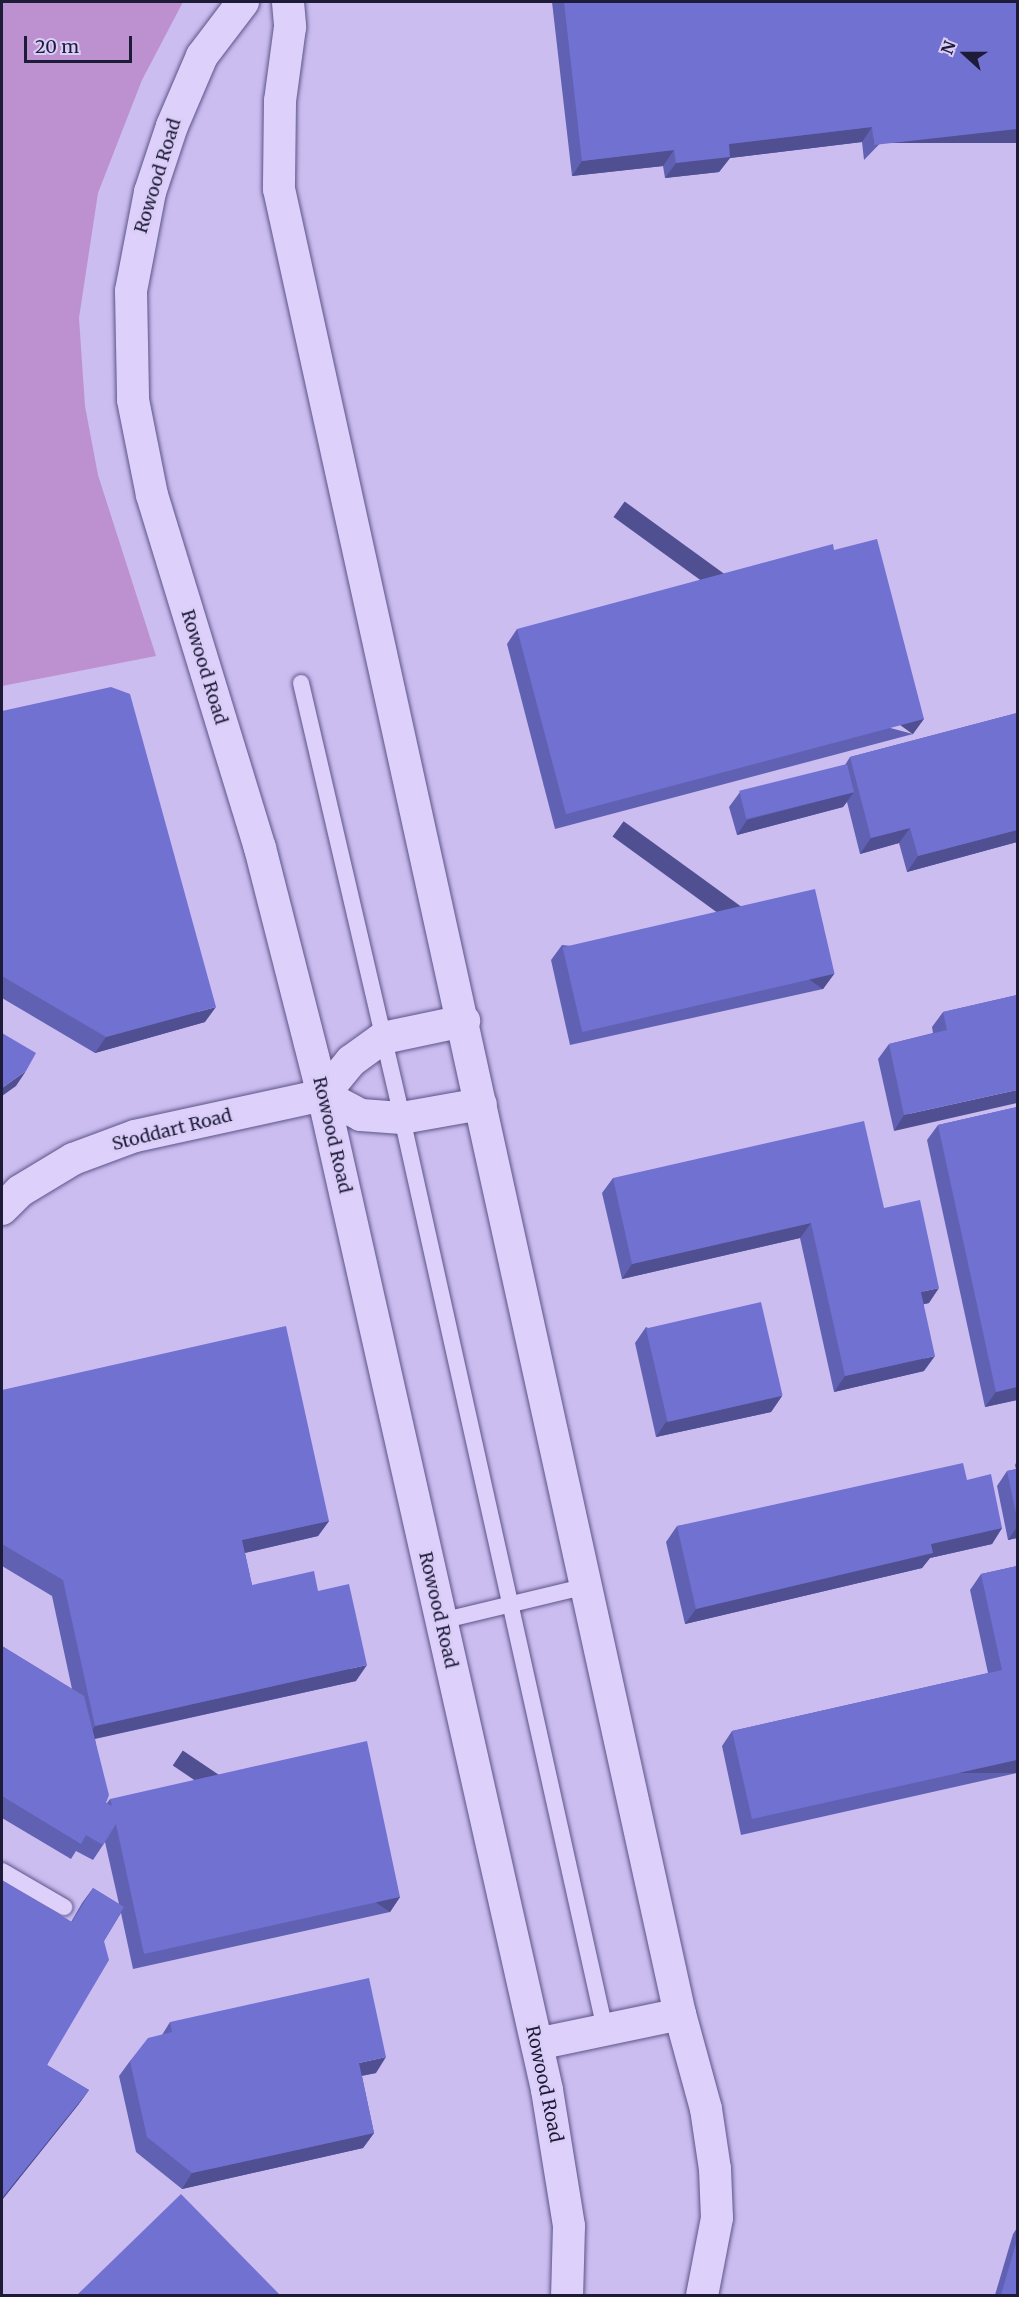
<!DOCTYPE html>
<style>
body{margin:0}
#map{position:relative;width:1019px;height:2297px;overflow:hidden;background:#ccbdf0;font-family:Merriweather,serif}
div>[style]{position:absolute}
.green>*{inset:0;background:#bd91cf}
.roads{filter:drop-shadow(0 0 2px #5c5589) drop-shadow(0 0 2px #5c5589)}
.service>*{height:16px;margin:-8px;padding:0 8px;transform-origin:8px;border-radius:8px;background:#ddd1fb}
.minor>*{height:32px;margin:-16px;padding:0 16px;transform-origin:16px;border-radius:16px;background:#ddd1fb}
.wall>*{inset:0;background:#6161b4}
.shaded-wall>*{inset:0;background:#4f4f92;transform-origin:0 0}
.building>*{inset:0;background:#7171d1;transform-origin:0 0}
span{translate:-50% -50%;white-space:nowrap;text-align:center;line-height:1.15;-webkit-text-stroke:6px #dacdf7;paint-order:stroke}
.street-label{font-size:18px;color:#1d1b38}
.frame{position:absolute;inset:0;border:3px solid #1d1b38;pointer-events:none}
.north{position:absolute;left:935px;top:24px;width:60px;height:60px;-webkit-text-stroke:4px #dacdf7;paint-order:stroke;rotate:291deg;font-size:16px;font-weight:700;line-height:24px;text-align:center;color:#1d1b38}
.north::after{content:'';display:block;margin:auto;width:21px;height:27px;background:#1d1b38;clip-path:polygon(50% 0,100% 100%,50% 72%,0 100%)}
.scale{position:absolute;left:24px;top:36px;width:108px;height:27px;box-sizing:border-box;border:3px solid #1d1b38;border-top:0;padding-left:8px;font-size:18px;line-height:21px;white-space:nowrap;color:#1d1b38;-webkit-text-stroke:4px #dacdf7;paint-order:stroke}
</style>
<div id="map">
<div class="green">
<div style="clip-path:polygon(2px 2px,183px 2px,142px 80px,98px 193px,79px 318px,85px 406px,98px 475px,156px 656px,2px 686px)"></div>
</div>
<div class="roads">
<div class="service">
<div style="left:301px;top:683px;width:447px;rotate:76.9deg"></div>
<div style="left:402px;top:1118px;width:933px;rotate:77.44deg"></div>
<div style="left:441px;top:1621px;width:150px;rotate:-13.5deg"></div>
<div style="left:2px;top:1871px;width:72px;rotate:30.1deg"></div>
</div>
<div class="minor">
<div style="left:243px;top:2px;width:68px;rotate:127.2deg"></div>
<div style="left:202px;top:56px;width:76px;rotate:113.2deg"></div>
<div style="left:172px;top:126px;width:70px;rotate:108.4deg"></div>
<div style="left:150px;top:192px;width:101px;rotate:100.9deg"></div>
<div style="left:131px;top:291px;width:109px;rotate:88.9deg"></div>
<div style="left:133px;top:400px;width:97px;rotate:78.7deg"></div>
<div style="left:152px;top:495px;width:369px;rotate:73deg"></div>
<div style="left:260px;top:848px;width:255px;rotate:75.7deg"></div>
<div style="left:323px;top:1095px;width:1020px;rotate:77.31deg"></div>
<div style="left:547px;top:2090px;width:138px;rotate:80.8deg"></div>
<div style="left:569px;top:2226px;width:70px;rotate:91.6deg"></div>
<div style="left:288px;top:2px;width:25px;rotate:85deg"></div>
<div style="left:290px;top:27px;width:75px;rotate:97.7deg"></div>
<div style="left:280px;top:101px;width:88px;rotate:90.7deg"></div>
<div style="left:279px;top:189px;width:1869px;rotate:77.61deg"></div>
<div style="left:680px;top:2014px;width:98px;rotate:74.7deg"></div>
<div style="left:706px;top:2109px;width:61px;rotate:81.5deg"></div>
<div style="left:715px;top:2169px;width:49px;rotate:87.7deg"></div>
<div style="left:717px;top:2218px;width:79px;rotate:100.9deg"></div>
<div style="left:323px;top:1095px;width:43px;rotate:27.8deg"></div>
<div style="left:361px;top:1115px;width:41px;rotate:4.2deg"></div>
<div style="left:402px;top:1118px;width:80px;rotate:-10deg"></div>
<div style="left:2px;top:1209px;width:25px;rotate:-45deg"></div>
<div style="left:20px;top:1191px;width:62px;rotate:-31.1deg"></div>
<div style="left:73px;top:1159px;width:66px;rotate:-20.4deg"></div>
<div style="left:135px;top:1136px;width:192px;rotate:-12.3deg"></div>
<div style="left:323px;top:1095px;width:44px;rotate:-50.5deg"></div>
<div style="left:351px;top:1061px;width:39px;rotate:-36deg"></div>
<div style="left:383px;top:1038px;width:83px;rotate:-11.9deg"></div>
<div style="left:537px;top:2044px;width:146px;rotate:-11.8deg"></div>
</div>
</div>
<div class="wall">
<div style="clip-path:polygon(552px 2px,1017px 2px,864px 160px,862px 142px,730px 158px,719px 172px,665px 178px,663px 166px,572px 176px)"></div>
<div style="clip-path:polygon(517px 629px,913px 734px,555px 829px,507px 644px)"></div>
<div style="clip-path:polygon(2px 711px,205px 1022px,95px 1053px,2px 998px)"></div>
<div style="clip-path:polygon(1017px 713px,1017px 842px,907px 872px,899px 843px,860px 854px,847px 802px,843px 807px,737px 835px,729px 807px,740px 792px,845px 765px,850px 757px)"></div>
<div style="clip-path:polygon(562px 945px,834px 974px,823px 989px,570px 1045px,551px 960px)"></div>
<div style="clip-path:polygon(1017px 995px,894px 1131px,878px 1059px,889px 1044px,933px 1033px,932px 1027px,943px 1012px)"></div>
<div style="clip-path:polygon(1017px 1107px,1017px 1400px,985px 1407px,927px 1140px,938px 1125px)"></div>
<div style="clip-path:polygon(613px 1178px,884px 1208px,929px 1303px,924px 1304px,924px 1371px,834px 1392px,800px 1238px,622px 1279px,602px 1193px)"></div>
<div style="clip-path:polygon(646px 1327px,782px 1396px,771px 1412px,656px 1437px,635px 1343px)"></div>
<div style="clip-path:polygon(2px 1390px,329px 1521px,318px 1536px,245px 1553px,252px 1585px,318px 1591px,356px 1681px,95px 1739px,106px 1803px,107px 1803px,110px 1799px,400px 1897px,390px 1912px,133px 1969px,121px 1913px,104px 1941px,47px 2065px,89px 2090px,78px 2105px,2px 2200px,71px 1922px,82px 1903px,93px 1888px,119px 1904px,105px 1842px,93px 1860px,76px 1851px,71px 1859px,2px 1818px,2px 1646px,72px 1689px,52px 1596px,2px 1566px)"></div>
<div style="clip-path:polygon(1017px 1461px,1017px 1538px,1008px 1540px,997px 1486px,1007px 1471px,1016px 1469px,1015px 1465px)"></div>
<div style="clip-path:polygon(967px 1480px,1002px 1528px,992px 1544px,930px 1558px,922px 1568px,685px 1624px,666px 1542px,677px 1526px)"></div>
<div style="clip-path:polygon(1017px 1566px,1017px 1773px,741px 1835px,722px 1746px,732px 1731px,988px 1673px,970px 1590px,981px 1574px)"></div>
<div style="clip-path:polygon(170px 2022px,376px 2073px,362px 2076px,374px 2133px,363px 2148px,182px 2189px,136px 2152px,119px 2076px,130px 2061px,162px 2035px)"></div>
<div style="clip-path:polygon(1017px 2228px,1017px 2295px,995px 2295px,1013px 2234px)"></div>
</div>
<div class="shaded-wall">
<div style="clip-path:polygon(872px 127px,862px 142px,730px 158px,719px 172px,665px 178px,676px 163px,729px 144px)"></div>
<div style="left:1017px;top:129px;width:14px;height:144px;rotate:90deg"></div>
<div style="clip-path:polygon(674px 150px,663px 166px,572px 176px,582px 161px)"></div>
<div style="left:924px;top:719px;width:19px;height:370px;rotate:126deg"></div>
<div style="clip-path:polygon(854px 792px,843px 807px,737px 835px,747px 820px)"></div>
<div style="clip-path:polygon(910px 828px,899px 843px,860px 854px,871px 838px)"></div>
<div style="clip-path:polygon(1017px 830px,1017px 842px,907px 872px,918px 856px)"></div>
<div style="left:834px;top:974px;width:19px;height:260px;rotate:126deg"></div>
<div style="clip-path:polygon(216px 1007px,205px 1022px,95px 1053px,106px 1037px)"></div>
<div style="clip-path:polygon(26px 1071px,16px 1086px,2px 1096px,2px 1088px)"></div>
<div style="clip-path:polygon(1017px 1090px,1017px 1103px,894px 1131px,904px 1115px)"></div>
<div style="clip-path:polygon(811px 1223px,800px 1238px,622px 1279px,632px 1264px)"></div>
<div style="clip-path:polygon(939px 1288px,929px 1303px,910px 1307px,921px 1292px)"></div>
<div style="clip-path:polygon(935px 1356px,924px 1371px,834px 1392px,845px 1376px)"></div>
<div style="clip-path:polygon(1017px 1387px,1017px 1400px,985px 1407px,996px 1392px)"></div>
<div style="clip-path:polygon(782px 1396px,771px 1412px,656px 1437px,666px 1422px)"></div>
<div style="clip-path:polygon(329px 1521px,318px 1536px,231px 1556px,242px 1540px)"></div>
<div style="clip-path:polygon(1017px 1527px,1017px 1538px,1008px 1540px)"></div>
<div style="clip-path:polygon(1002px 1528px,992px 1544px,930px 1558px,922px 1568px,685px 1624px,696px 1609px,931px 1544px)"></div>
<div style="clip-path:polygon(367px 1665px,356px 1681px,84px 1741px,95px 1726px)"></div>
<div style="left:1017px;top:1760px;width:13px;height:271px;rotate:90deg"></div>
<div style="left:400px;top:1897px;width:18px;height:262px;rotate:124deg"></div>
<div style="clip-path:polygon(386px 2057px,376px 2073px,348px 2078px,359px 2063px)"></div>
<div style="clip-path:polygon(89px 2090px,78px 2105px,2px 2200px,2px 2198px)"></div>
<div style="clip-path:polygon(374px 2133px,363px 2148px,182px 2189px,192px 2173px)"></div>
</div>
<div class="building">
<div style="clip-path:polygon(564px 2px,1017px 2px,1017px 129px,874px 145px,872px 127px,729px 144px,730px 157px,676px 163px,674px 150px,582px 161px)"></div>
<div style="clip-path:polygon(877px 539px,924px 719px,566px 814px,517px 629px,833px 544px,834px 550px)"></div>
<div style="clip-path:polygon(111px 687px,130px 694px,216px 1007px,106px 1037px,2px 976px,2px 711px)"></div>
<div style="clip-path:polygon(1017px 713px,1017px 830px,918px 856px,910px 828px,871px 838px,850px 757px)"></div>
<div style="left:847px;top:764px;width:29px;height:111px;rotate:76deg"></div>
<div style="left:815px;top:889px;width:87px;height:259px;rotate:77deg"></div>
<div style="clip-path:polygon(1017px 995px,1017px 1090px,904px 1115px,889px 1044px,947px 1030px,943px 1012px)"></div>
<div style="clip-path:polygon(2px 1033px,36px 1053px,26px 1071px,2px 1088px)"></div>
<div style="clip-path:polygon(1017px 1107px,1017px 1387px,996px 1392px,938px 1125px)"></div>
<div style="clip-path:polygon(864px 1121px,884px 1208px,920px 1200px,939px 1288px,921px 1292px,935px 1356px,845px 1376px,811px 1223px,632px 1264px,613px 1178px)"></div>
<div style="left:761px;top:1302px;width:96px;height:118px;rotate:77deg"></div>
<div style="clip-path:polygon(286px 1326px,329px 1521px,242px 1540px,252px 1585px,314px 1571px,318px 1591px,349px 1584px,367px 1665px,95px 1726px,63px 1580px,2px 1544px,2px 1390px)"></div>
<div style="clip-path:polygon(963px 1463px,967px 1480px,991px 1474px,1002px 1528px,931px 1544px,933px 1553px,696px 1609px,677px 1526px)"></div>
<div style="clip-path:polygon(1017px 1469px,1017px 1518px,1007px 1471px)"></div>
<div style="clip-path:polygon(1017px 1566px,1017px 1760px,752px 1819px,732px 1731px,1002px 1670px,981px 1574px)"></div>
<div style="clip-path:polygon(2px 1646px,84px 1696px,109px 1795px,106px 1803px,112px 1806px,110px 1799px,367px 1741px,400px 1897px,144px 1954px,116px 1824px,103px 1845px,86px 1835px,81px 1844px,2px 1796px)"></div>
<div style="clip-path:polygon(2px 1880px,72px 1922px,93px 1888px,124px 1907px,104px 1941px,109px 1960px,47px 2065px,89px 2090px,2px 2198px)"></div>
<div style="clip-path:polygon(369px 1978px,386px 2057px,359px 2063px,374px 2133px,192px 2173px,147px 2137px,130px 2061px,148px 2038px,172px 2032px,170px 2022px)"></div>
<div style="clip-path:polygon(181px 2194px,280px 2295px,77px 2295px)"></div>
<div style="clip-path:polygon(1017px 2240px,1017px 2295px,1001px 2295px)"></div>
</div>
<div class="street-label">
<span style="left:158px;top:176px;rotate:-73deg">Rowood Road</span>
<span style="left:204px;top:667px;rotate:73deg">Rowood Road</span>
<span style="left:172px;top:1130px;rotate:-14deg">Stoddart Road</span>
<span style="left:332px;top:1135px;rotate:77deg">Rowood Road</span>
<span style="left:438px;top:1610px;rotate:77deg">Rowood Road</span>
<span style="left:544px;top:2084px;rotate:78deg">Rowood Road</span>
</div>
<div class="frame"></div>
<div class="north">N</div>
<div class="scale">20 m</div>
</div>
